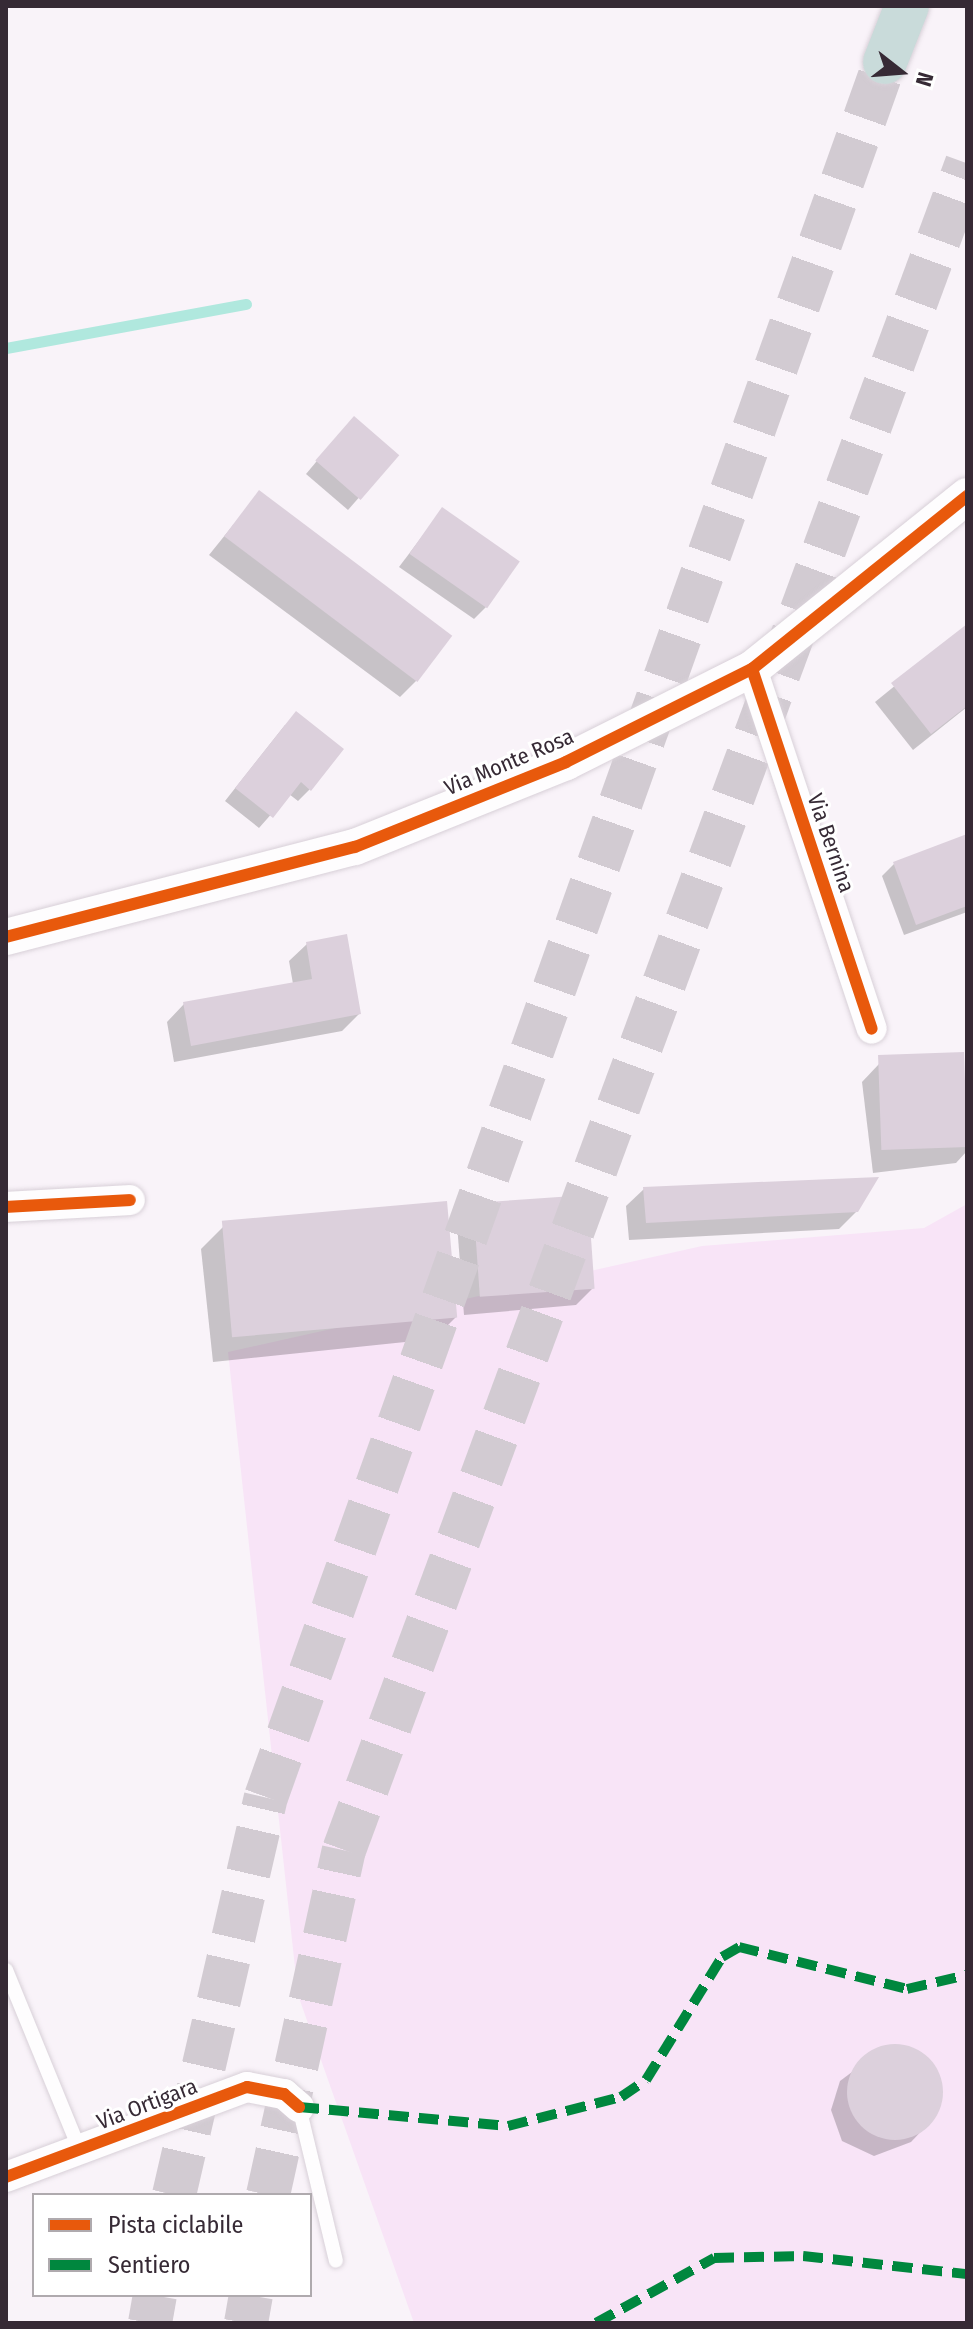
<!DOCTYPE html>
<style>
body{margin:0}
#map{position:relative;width:973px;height:2329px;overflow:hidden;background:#f9f3f9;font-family:"Fira Sans Condensed",sans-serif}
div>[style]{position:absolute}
.green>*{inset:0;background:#f8e4f7}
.shadow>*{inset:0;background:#0003}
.stream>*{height:11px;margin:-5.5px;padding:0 5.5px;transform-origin:5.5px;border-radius:5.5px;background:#b0e8de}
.building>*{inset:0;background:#dcd0dc;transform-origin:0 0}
.round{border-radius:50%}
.motorway-tunnel>*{height:44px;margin-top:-22px;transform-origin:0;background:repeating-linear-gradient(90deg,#d2cbd2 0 44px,transparent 0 66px)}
.roads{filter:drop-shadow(0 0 2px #d8d0d8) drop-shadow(0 0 2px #d8d0d8)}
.service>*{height:14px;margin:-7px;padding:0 7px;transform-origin:7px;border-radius:7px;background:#fefdfe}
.minor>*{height:30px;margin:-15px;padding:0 15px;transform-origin:15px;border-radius:15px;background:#fefdfe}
.tertiary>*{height:36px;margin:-18px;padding:0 18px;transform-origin:18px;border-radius:18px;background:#fefdfe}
.motorway>*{height:44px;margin:-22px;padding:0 22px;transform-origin:22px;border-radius:22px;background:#c9dbda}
.quiet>*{height:10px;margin-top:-5px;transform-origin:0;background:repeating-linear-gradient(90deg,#00873e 0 20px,transparent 0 30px)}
.cycleway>*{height:12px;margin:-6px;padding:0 6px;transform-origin:6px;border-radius:6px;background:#e8590c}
span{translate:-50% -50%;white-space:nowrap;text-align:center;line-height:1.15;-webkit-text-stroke:6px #fff;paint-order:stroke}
.street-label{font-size:22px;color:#362a35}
.frame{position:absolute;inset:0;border:8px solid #362a35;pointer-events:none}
.legend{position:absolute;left:32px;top:2193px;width:280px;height:104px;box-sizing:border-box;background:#fff;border:2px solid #afaaae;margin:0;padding:10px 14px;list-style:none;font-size:24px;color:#362a35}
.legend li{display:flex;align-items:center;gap:16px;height:40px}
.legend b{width:40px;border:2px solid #afaaae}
.north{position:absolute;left:861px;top:32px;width:80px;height:80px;-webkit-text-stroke:6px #fff;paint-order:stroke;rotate:107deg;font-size:22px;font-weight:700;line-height:32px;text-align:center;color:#362a35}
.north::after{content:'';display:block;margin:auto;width:28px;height:36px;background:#362a35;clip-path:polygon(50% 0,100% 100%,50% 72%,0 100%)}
</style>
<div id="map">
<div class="green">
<div style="clip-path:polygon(967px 1204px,967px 2323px,414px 2323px,298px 1995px,228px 1352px,702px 1246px,924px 1228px)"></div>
</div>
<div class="shadow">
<div style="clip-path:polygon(342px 431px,396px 455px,348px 510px,306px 474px)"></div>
<div style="clip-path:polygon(259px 493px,417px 680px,400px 697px,209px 555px)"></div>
<div style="clip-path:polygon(442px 510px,486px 607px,474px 619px,399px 567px)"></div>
<div style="clip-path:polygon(967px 627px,967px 707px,913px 750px,875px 702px)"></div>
<div style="clip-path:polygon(285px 725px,310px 789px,298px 801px,289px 794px,259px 828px,225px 801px)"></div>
<div style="clip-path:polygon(967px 836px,967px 912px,904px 935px,882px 876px,894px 864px)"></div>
<div style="clip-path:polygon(307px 944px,359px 1014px,342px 1031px,174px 1062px,167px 1022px,184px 1004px,293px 984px,289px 961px)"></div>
<div style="clip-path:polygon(962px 1054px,967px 1151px,956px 1163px,873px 1173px,862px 1082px,879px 1064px)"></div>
<div style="clip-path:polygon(644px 1189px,857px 1211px,839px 1229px,629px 1240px,626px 1206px)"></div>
<div style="clip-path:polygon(474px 1207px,593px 1288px,576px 1305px,464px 1315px,457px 1224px)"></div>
<div style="clip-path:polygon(223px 1227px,456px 1317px,434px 1339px,213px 1362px,201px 1249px)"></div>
<div style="clip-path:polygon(888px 2045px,927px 2058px,941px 2087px,929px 2123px,911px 2142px,874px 2156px,842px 2141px,831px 2110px,840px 2081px)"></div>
</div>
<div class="stream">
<div style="left:6px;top:348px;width:244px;rotate:-10.4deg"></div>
</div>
<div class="building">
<div style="left:354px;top:416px;width:60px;height:59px;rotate:41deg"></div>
<div style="left:259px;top:490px;width:242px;height:58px;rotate:37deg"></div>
<div style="left:442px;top:507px;width:95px;height:57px;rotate:35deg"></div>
<div style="clip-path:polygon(967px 624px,967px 706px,931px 734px,891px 683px)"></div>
<div style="clip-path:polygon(296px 711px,344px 749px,311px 791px,301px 782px,273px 818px,235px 788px)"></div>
<div style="clip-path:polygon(967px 834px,967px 906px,916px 925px,893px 862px)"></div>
<div style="clip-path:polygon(347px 934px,361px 1014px,191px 1046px,183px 1002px,312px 979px,306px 942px)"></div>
<div style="left:964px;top:1052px;width:95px;height:86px;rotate:88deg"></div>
<div style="clip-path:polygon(879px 1177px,858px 1212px,646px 1223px,643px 1187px)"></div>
<div style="left:588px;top:1195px;width:94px;height:115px;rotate:86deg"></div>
<div style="left:447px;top:1201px;width:117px;height:226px;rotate:85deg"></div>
<div class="round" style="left:847px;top:2044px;width:96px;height:96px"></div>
</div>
<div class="motorway-tunnel">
<div style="left:174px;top:2195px;width:408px;rotate:-77deg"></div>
<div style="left:266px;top:1797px;width:1842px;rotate:-70.37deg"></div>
<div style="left:268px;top:2195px;width:353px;rotate:-77.6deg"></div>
<div style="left:344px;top:1850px;width:1798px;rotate:-69.73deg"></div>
<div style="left:150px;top:2323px;width:28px;rotate:-80deg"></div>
<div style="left:246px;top:2323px;width:28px;rotate:-80deg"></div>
</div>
<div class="roads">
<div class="service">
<div style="left:6px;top:1970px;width:195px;rotate:67.7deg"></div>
<div style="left:299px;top:2107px;width:158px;rotate:76.5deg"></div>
</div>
<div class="minor">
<div style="left:752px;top:669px;width:379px;rotate:71.6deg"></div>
<div style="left:6px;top:1207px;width:124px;rotate:-3.2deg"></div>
<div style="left:6px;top:2177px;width:257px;rotate:-20.5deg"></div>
<div style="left:247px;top:2087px;width:38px;rotate:11deg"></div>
<div style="left:284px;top:2094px;width:20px;rotate:41deg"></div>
</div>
<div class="tertiary">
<div style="left:6px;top:937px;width:360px;rotate:-14.5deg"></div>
<div style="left:355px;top:847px;width:227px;rotate:-21.9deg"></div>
<div style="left:566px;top:762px;width:208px;rotate:-26.6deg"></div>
<div style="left:752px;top:669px;width:276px;rotate:-38.8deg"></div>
</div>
<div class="motorway">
<div style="left:885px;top:62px;width:60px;rotate:-68.6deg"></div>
</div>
</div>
<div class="quiet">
<div style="left:299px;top:2107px;width:210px;rotate:5.2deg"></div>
<div style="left:508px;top:2126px;width:117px;rotate:-14.4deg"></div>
<div style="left:621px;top:2097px;width:30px;rotate:-34deg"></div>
<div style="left:646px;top:2080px;width:145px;rotate:-58.3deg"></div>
<div style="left:722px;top:1957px;width:20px;rotate:-30deg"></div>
<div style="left:739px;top:1947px;width:173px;rotate:14deg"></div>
<div style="left:907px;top:1989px;width:62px;rotate:-13.1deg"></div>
<div style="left:596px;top:2323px;width:135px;rotate:-28.8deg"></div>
<div style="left:714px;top:2258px;width:89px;rotate:-1.3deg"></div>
<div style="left:803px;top:2256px;width:165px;rotate:6.3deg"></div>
</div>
<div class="cycleway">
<div style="left:752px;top:669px;width:379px;rotate:71.6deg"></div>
<div style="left:6px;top:937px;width:360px;rotate:-14.5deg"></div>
<div style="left:355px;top:847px;width:227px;rotate:-21.9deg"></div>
<div style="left:566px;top:762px;width:208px;rotate:-26.6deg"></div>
<div style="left:752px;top:669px;width:276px;rotate:-38.8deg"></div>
<div style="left:6px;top:1207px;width:124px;rotate:-3.2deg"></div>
<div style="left:6px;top:2177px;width:257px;rotate:-20.5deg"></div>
<div style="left:247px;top:2087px;width:38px;rotate:11deg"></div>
<div style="left:284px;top:2094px;width:20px;rotate:41deg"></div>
</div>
<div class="street-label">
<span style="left:509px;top:762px;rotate:-23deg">Via Monte Rosa</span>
<span style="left:831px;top:843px;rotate:71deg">Via Bernina</span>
<span style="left:147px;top:2104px;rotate:-21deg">Via Ortigara</span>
</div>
<div class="frame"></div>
<ul class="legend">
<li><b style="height:10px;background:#e8590c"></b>Pista ciclabile</li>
<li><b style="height:10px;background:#00873e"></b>Sentiero</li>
</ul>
<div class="north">N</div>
</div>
